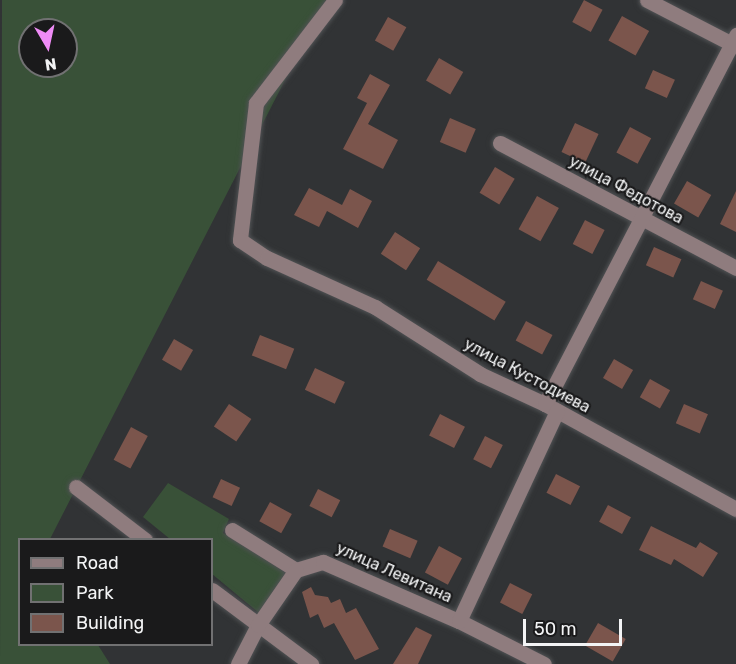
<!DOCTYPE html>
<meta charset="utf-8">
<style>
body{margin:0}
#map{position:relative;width:736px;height:664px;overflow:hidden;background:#313335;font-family:Rubik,sans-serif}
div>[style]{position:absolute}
.green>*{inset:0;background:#395138}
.building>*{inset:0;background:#7b554c;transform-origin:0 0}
.roads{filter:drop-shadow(0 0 2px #505254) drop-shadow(0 0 2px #505254)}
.minor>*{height:15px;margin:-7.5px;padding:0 7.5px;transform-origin:7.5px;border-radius:7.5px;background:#8f7c7e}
span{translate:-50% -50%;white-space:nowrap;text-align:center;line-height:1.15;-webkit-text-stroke:4.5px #1a1a1b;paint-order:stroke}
.street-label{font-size:16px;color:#f3f4f5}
.legend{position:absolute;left:18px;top:538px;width:195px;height:108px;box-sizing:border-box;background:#1a1a1b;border:2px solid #717172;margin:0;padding:8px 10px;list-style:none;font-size:18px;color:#f3f4f5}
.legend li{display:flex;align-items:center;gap:12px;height:30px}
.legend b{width:30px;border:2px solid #717172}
.north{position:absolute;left:18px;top:18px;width:60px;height:60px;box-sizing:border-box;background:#1a1a1b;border:2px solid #717172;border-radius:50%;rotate:171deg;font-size:16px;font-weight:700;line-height:24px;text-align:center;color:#f3f4f5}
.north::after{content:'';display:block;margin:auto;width:21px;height:27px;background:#ef8bf6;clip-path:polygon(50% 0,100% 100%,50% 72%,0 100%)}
.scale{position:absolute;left:523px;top:619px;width:99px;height:27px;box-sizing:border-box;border:3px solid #f3f4f5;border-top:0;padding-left:8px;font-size:18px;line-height:21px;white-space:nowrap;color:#f3f4f5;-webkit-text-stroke:4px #1a1a1b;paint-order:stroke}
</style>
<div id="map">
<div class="green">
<div style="clip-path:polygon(evenodd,2px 0,326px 0,50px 539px,20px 540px,20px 644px,98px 645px,110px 664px,0 664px,2px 0,30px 30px,66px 30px,66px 66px,30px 66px,30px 30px)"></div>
<div style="clip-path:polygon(168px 483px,229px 519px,223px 533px,286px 573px,259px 613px,212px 574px,212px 540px,170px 539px,143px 517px)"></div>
</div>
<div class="building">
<div style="left:584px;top:0;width:21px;height:25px;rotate:28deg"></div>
<div style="left:622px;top:16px;width:31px;height:28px;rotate:29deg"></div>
<div style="left:388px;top:17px;width:21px;height:27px;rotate:29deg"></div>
<div style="left:439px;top:58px;width:28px;height:26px;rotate:30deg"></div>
<div style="left:653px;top:70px;width:24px;height:20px;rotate:24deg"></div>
<div style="clip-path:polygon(370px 74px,390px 85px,368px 124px,398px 140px,383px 169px,343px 149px,367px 103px,357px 98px)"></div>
<div style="left:450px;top:118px;width:28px;height:26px;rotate:23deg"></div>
<div style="left:575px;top:123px;width:26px;height:32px;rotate:25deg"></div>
<div style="left:630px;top:127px;width:24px;height:29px;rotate:28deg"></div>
<div style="left:495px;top:167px;width:23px;height:30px;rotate:31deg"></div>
<div style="left:687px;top:181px;width:28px;height:26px;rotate:30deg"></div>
<div style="clip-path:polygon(309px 188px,342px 205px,350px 189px,372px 201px,358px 228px,327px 211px,319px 227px,294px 215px)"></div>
<div style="clip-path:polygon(736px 191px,736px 232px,720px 224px)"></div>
<div style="left:537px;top:196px;width:25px;height:38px;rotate:29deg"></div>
<div style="left:585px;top:220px;width:22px;height:27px;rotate:27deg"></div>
<div style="left:395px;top:232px;width:30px;height:26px;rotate:33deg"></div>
<div style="left:654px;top:247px;width:30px;height:20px;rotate:24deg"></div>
<div style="left:438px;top:261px;width:79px;height:22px;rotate:31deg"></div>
<div style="left:701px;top:281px;width:24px;height:20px;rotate:24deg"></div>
<div style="left:526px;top:321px;width:30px;height:22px;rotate:28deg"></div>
<div style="left:260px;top:335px;width:37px;height:22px;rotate:22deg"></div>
<div style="left:174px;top:339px;width:22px;height:24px;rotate:30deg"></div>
<div style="left:614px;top:359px;width:22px;height:22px;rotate:30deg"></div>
<div style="left:315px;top:368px;width:33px;height:24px;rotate:25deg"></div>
<div style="left:650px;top:379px;width:23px;height:21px;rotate:29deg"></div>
<div style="left:229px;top:404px;width:27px;height:27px;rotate:34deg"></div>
<div style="left:684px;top:404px;width:26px;height:21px;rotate:23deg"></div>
<div style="left:440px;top:414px;width:28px;height:24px;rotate:27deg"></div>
<div style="left:131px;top:427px;width:19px;height:37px;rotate:28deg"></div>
<div style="left:485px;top:436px;width:20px;height:26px;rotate:27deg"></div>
<div style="left:556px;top:474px;width:27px;height:21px;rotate:27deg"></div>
<div style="left:221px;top:479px;width:21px;height:20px;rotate:25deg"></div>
<div style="left:318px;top:489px;width:25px;height:19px;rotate:27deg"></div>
<div style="left:270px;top:502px;width:25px;height:22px;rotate:29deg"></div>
<div style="left:608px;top:505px;width:26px;height:19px;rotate:28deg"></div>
<div style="clip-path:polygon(651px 526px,696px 548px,700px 542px,718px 553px,703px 577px,674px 559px,671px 565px,639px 550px)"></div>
<div style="left:390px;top:529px;width:30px;height:19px;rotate:23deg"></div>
<div style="left:439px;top:546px;width:26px;height:30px;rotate:28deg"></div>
<div style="left:510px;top:583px;width:25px;height:22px;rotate:27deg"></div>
<div style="clip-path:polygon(311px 587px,315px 595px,328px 597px,331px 603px,340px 599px,346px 613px,356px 608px,379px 649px,355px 660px,334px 623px,324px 628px,318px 614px,310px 618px,302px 592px)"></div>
<div style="left:598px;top:623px;width:32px;height:26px;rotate:30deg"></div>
<div style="clip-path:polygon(416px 627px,432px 635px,418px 664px,393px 664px)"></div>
</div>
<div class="roads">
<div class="minor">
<div style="left:335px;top:0;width:130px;rotate:127.5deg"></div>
<div style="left:256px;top:103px;width:138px;rotate:96.7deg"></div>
<div style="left:240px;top:240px;width:32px;rotate:34deg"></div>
<div style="left:267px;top:258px;width:119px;rotate:24.4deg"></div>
<div style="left:375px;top:307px;width:125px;rotate:32.5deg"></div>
<div style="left:480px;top:374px;width:72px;rotate:24.8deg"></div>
<div style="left:545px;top:404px;width:218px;rotate:28.8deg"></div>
<div style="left:647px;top:0;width:100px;rotate:27.3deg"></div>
<div style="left:500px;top:143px;width:267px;rotate:27.9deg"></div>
<div style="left:545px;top:404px;width:416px;rotate:-62.6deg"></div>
<div style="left:76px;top:487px;width:87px;rotate:37.5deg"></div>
<div style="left:232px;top:530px;width:75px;rotate:32deg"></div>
<div style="left:296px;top:570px;width:28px;rotate:-17deg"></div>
<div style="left:323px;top:562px;width:148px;rotate:23.5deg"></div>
<div style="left:459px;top:621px;width:95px;rotate:26.8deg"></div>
<div style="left:212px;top:590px;width:124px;rotate:36.8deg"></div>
<div style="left:459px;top:621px;width:232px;rotate:-65deg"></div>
<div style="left:238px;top:664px;width:44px;rotate:-62.9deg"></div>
<div style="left:258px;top:625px;width:67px;rotate:-55.4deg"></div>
</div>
</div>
<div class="street-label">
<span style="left:626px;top:190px;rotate:28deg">улица Федотова</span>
<span style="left:527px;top:376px;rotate:28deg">улица Кустодиева</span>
<span style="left:394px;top:573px;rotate:24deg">улица Левитана</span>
</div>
<ul class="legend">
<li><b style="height:8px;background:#8f7c7e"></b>Road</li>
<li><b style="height:16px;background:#395138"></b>Park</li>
<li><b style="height:16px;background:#7b554c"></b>Building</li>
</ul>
<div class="north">N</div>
<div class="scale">50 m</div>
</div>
